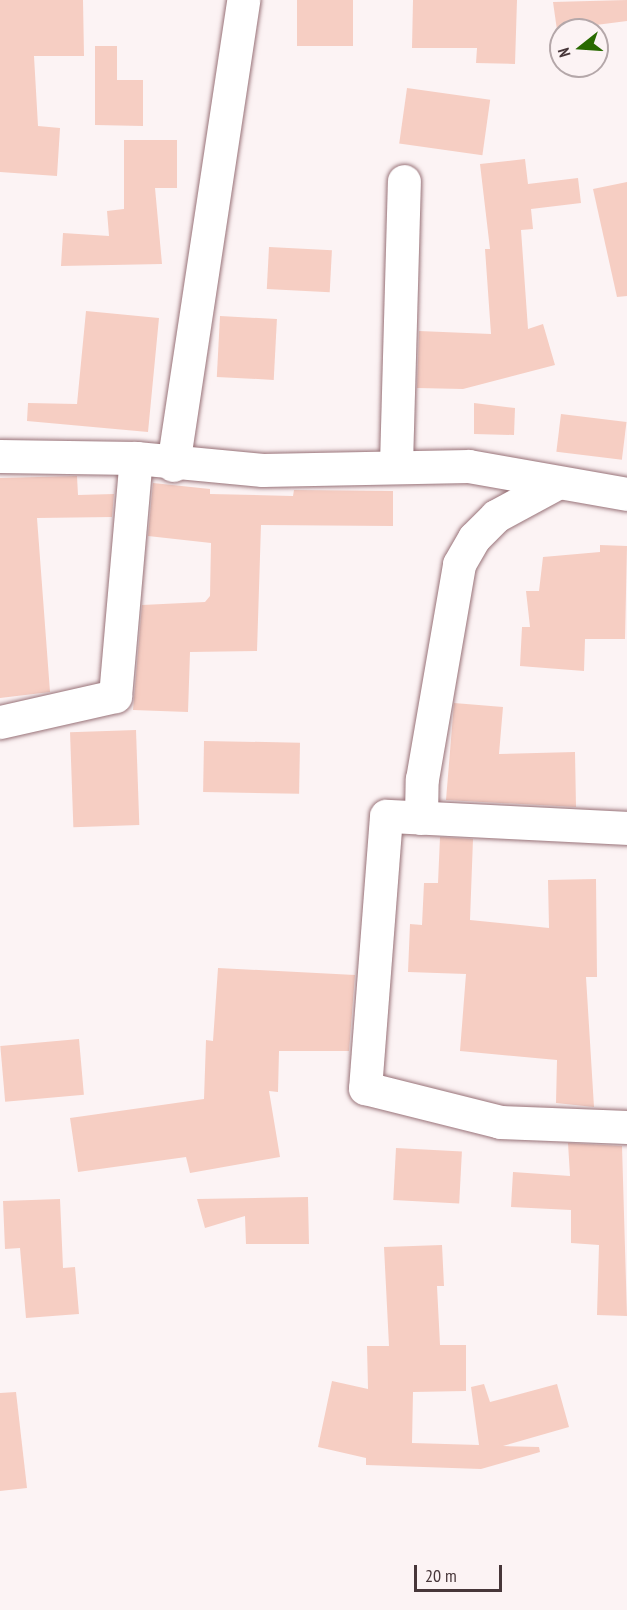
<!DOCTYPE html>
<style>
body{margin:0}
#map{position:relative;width:627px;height:1610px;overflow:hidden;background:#fcf3f4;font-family:"PT Sans Narrow",sans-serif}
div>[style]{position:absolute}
.building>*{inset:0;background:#f6cec3;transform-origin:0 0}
.roads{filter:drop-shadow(0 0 2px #987278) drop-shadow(0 0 2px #987278)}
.street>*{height:33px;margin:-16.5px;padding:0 16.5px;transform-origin:16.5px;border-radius:16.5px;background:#fff}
span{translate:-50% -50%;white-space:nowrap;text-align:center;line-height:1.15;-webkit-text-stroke:5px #fcf3f4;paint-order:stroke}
.north{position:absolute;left:549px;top:18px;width:60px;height:60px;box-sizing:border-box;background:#fcf3f4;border:2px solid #b4a7a9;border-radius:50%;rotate:253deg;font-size:16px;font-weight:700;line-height:24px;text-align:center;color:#473639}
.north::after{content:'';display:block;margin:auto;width:21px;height:27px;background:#296a00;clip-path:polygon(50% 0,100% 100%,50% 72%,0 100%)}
.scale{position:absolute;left:414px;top:1565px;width:88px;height:27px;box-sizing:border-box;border:3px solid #473639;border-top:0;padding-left:8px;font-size:18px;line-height:21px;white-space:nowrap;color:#473639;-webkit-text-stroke:4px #fcf3f4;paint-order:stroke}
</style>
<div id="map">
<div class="building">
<div style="clip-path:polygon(0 0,83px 0,84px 56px,34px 56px,38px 126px,60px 128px,57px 176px,0 172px)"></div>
<div style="left:297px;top:0;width:56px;height:46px"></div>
<div style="clip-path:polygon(413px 0,517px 0,515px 64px,476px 63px,477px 48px,412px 48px)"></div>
<div style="clip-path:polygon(627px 0,627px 21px,557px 30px,553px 2px)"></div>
<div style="clip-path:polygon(95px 46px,117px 46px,117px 80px,143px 80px,143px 126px,95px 125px)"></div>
<div style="left:407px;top:88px;width:84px;height:56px;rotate:8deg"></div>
<div style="clip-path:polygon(124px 140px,177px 140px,177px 188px,155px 188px,162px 264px,61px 266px,63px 233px,109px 236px,107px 211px,124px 209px)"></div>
<div style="clip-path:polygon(525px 159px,528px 184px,578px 178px,581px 203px,531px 209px,533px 229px,521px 230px,528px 329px,543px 324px,555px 365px,463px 389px,417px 388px,419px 331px,491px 334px,485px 249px,490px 249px,480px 164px)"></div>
<div style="clip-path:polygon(627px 182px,627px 296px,617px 297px,593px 189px)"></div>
<div style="left:269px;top:247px;width:63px;height:42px;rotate:3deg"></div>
<div style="clip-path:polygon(86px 311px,159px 318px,148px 432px,27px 421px,28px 403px,77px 404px)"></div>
<div style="left:220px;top:316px;width:57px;height:61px;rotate:3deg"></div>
<div style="clip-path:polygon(474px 403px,515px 408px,514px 435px,474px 434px)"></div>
<div style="left:561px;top:414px;width:66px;height:38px;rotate:7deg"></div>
<div style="clip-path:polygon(77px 476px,78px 495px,114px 494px,112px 517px,37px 518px,50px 692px,0 698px,0 478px)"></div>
<div style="clip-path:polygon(153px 483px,210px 489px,210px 494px,293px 496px,294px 490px,393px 491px,393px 526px,261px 525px,257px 651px,190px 652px,188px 712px,133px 710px,142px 605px,205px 602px,210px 596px,211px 543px,148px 536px)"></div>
<div style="clip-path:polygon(600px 545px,627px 546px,625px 639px,585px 639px,584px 671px,520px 666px,522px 627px,530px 627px,526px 591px,539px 591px,543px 557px,600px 552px)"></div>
<div style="clip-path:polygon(454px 703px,503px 707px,499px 754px,575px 752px,576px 807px,446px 800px)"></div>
<div style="left:136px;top:730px;width:95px;height:66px;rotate:88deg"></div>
<div style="left:204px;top:741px;width:96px;height:51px;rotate:1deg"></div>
<div style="clip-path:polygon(440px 837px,473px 839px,470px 920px,549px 928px,548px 880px,596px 879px,597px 977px,586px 977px,594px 1107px,556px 1103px,557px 1060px,460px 1051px,466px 974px,408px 972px,410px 924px,422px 925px,424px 883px,438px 883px)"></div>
<div style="clip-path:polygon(218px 968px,355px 975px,349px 1051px,279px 1051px,278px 1092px,269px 1091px,280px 1157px,190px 1173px,186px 1157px,78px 1172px,70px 1118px,204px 1099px,206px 1040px,213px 1041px)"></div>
<div style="left:79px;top:1039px;width:56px;height:79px;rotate:85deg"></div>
<div style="clip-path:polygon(568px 1143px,622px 1146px,627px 1316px,597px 1315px,599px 1245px,571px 1243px,571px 1210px,511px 1207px,513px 1172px,570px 1176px)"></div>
<div style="left:396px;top:1148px;width:66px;height:52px;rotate:3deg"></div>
<div style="clip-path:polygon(308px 1197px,309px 1244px,246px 1244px,245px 1216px,205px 1228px,197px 1199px)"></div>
<div style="clip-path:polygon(60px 1199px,63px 1268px,75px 1267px,79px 1314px,26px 1318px,20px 1248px,5px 1249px,3px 1201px)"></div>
<div style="clip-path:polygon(442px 1245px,444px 1286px,437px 1286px,440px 1345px,466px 1345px,466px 1391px,413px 1392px,412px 1443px,479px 1445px,471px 1387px,484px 1384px,490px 1402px,557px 1384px,569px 1427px,503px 1446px,539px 1447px,540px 1452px,481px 1469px,366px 1465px,366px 1458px,318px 1447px,332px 1381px,368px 1389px,367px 1346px,389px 1346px,384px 1247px)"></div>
<div style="clip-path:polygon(16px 1392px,27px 1488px,0 1491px,0 1393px)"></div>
</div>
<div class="roads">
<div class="street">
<div style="left:0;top:456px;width:136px;rotate:0.8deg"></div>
<div style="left:136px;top:458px;width:127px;rotate:5.4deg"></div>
<div style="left:262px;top:470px;width:207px;rotate:-1.1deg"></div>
<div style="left:469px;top:466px;width:160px;rotate:10deg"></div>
<div style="left:396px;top:464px;width:283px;rotate:-88.4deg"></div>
<div style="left:173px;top:465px;width:470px;rotate:-81.4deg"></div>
<div style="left:0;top:722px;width:118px;rotate:-12.7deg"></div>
<div style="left:115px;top:696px;width:239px;rotate:-85deg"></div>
<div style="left:421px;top:818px;width:39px;rotate:-89deg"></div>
<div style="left:422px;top:779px;width:218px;rotate:-80.2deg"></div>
<div style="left:459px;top:564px;width:30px;rotate:-60deg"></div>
<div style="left:474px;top:538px;width:31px;rotate:-45deg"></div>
<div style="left:496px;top:516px;width:67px;rotate:-28.5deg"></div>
<div style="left:627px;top:828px;width:241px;rotate:-177.1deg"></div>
<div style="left:386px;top:816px;width:273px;rotate:94.4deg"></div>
<div style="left:365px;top:1088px;width:139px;rotate:14.1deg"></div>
<div style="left:500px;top:1122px;width:127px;rotate:2.3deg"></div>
</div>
</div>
<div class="north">N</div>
<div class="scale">20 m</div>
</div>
